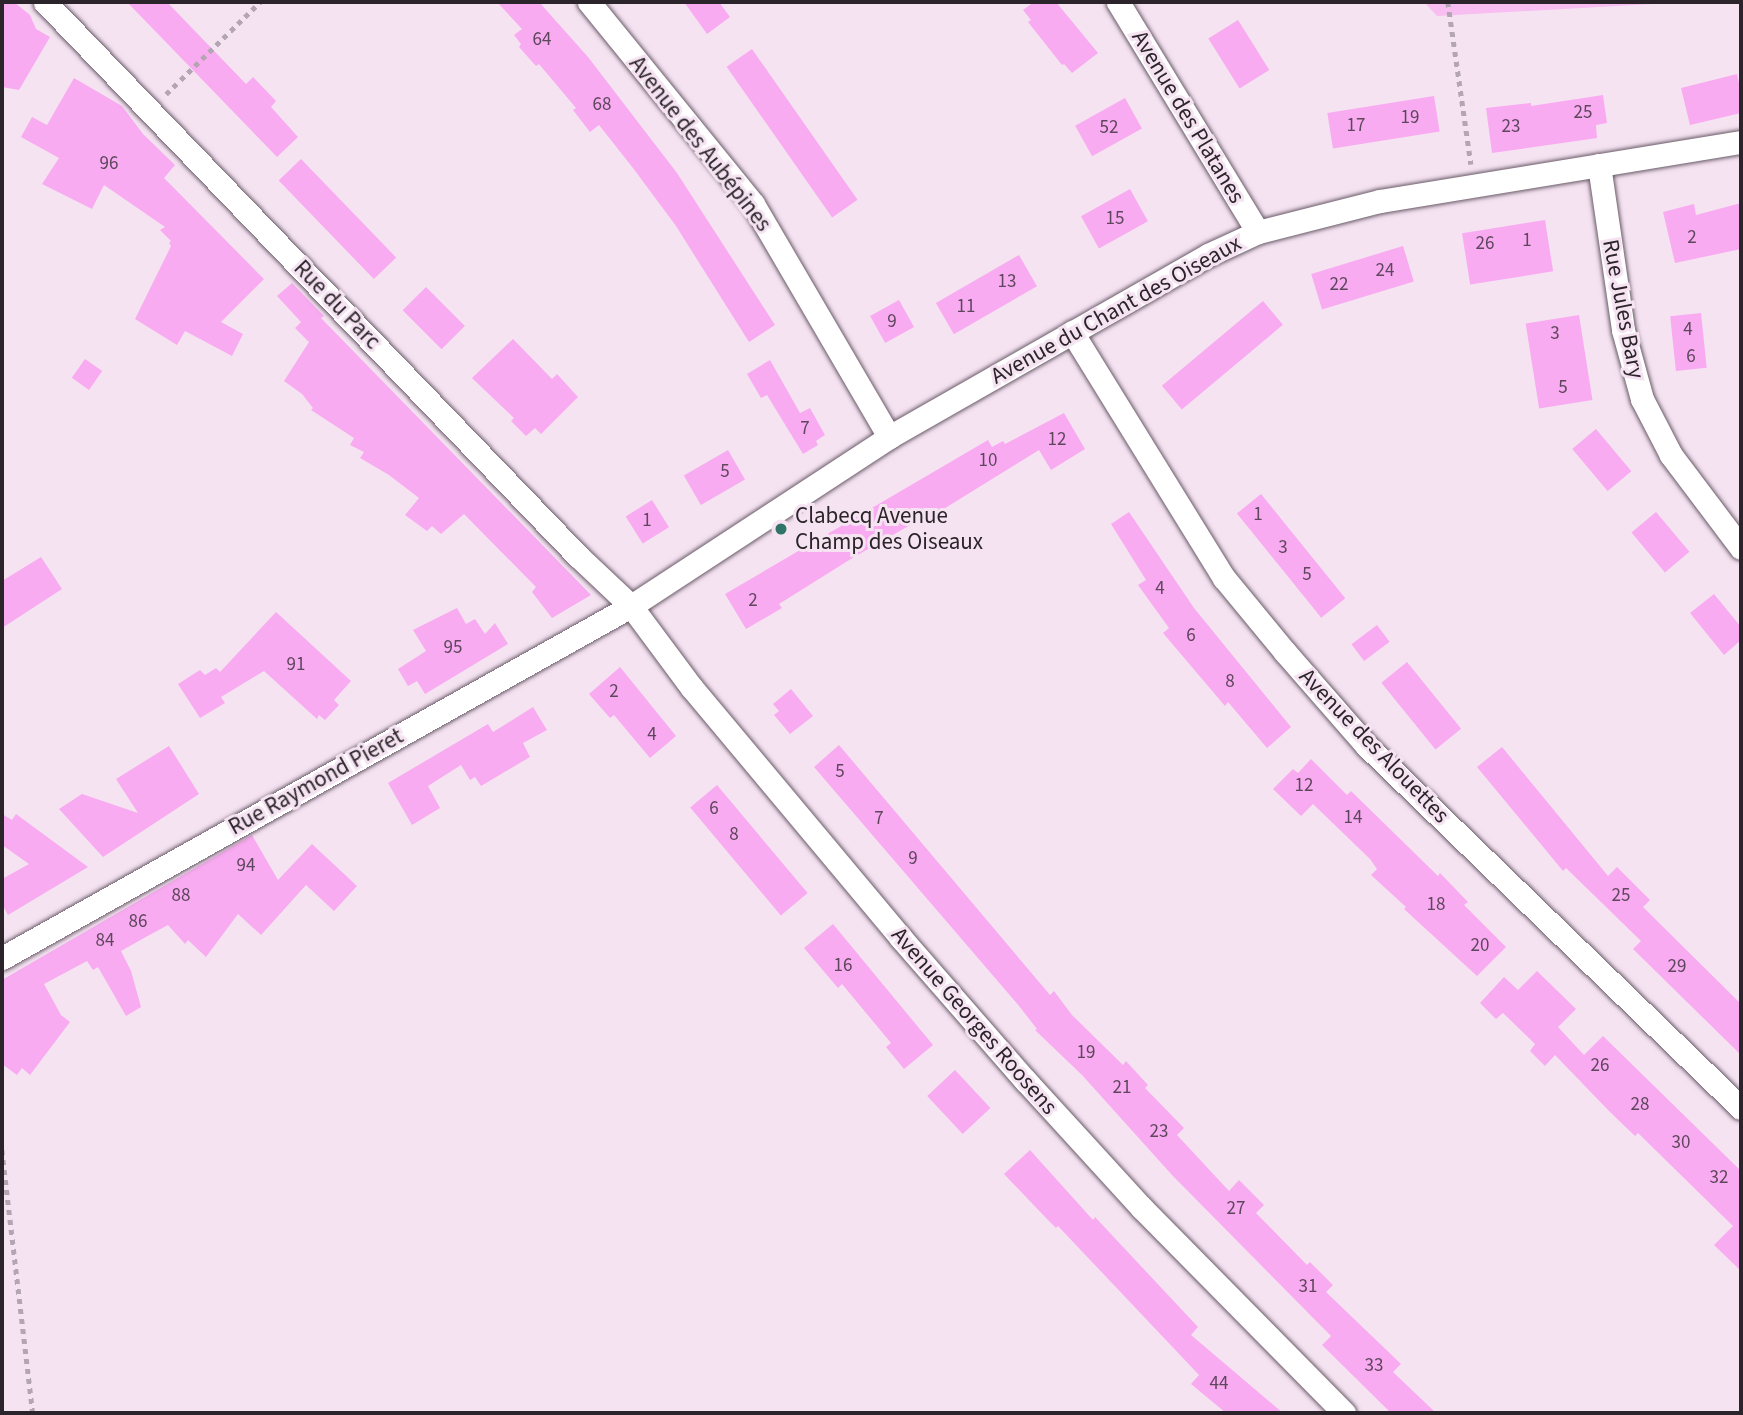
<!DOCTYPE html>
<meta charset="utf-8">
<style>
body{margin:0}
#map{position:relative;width:1743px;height:1415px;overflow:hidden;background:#f5e3f2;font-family:"Source Sans 3",sans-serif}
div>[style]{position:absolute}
.green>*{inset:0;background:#f8bdf1}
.building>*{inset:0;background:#f8abf0;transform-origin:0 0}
.path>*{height:4.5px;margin-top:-2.25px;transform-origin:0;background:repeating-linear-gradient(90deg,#b3a5b1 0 5px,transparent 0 10px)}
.roads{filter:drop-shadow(0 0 2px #6a5b68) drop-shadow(0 0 2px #6a5b68)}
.minor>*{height:23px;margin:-11.5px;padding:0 11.5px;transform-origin:11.5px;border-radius:11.5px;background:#fff}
.dots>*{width:19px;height:19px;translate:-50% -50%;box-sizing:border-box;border:4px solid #f5e3f2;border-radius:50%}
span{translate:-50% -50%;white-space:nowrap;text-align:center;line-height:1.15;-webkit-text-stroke:6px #f5e3f2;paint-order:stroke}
.number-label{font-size:19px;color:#5e465c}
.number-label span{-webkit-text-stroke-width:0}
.street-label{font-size:23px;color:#2b242a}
.poi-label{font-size:23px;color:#2b242a}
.left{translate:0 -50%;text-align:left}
.frame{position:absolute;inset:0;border:4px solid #2b242a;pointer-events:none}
</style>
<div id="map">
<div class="green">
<div style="clip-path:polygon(1424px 2px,1688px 2px,1437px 16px)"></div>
</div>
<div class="building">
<div style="clip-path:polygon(2px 2px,14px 2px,30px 15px,36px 29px,50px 37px,19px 90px,2px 87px)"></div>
<div style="clip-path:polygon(127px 2px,167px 2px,246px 84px,253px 77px,276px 101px,271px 107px,298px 137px,277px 157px)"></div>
<div style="clip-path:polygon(497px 2px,539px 2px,588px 57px,677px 173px,775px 325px,749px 342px,676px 226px,633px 168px,599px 125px,590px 132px,573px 110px,576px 108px,539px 64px,536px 66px,519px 47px,521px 44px,514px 35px,522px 29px)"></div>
<div style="clip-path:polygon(684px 2px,719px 2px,730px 17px,707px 34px)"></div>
<div style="clip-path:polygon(1034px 2px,1056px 2px,1098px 53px,1072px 73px,1064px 64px,1062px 65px,1028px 22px,1031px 20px,1023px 10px)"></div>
<div style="left:1238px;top:20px;width:59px;height:35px;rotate:58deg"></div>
<div style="left:752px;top:49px;width:184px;height:31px;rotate:55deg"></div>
<div style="clip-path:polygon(1737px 74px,1741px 92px,1741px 113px,1690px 125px,1681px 88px)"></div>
<div style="clip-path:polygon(74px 78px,122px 106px,143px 134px,175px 165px,164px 178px,264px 279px,221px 322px,243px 334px,232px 356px,185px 331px,177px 345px,135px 319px,171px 246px,169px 243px,171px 241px,160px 230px,165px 227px,104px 185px,92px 209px,42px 184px,59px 158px,21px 137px,32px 117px,47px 125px)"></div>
<div style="clip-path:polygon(1603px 95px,1607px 123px,1596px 125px,1597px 138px,1492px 153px,1486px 108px,1531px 103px,1531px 106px)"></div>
<div style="left:1434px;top:96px;width:36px;height:108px;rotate:81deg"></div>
<div style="left:1125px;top:98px;width:35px;height:57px;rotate:61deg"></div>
<div style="left:301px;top:159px;width:137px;height:31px;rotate:46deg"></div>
<div style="left:1130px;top:189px;width:37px;height:56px;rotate:61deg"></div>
<div style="clip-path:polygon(1741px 203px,1741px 249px,1675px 263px,1663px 212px,1694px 204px,1696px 215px)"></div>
<div style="left:1545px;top:220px;width:52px;height:84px;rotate:81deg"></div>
<div style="left:1403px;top:246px;width:37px;height:96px;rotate:73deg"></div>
<div style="left:1019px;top:255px;width:36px;height:96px;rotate:60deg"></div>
<div style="clip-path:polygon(292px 283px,324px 316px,321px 318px,591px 595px,552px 618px,532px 592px,536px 587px,464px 514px,441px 534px,432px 526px,427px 531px,405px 515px,419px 498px,389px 475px,360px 458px,364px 452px,350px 445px,354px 438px,311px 410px,313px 408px,302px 394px,284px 381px,309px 342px,295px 328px,301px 322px,277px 296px)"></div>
<div style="left:426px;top:287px;width:55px;height:33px;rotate:45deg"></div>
<div style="left:899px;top:300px;width:31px;height:33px;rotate:61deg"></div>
<div style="left:1263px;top:301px;width:31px;height:132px;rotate:50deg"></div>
<div style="left:1701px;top:313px;width:55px;height:31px;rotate:84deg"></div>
<div style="left:1579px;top:315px;width:86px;height:54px;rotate:81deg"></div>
<div style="clip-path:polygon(513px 339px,552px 379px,557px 374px,578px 397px,541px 434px,535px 428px,526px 436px,511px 421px,514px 418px,472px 378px)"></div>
<div style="left:85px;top:359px;width:21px;height:23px;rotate:35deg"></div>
<div style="clip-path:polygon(770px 360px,800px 413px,810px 408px,825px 435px,816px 441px,818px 445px,803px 454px,767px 395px,761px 398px,747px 374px)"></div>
<div style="clip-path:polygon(1064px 413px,1085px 449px,1051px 470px,1039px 450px,921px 523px,919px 520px,854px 557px,779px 604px,782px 608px,746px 629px,725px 594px,988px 440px,992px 447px,1003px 441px,1005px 444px)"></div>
<div style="left:1596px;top:429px;width:55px;height:31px;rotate:50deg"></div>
<div style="left:728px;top:450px;width:34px;height:51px;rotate:60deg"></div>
<div style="left:1261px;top:494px;width:134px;height:31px;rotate:51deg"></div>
<div style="left:652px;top:500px;width:32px;height:31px;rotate:58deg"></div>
<div style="clip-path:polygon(1129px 512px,1194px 608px,1291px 727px,1267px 748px,1228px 702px,1225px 706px,1163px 633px,1169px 628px,1138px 585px,1146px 580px,1111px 524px)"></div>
<div style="left:1656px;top:512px;width:52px;height:32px;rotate:50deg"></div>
<div style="clip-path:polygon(41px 557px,62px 589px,2px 628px,2px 581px)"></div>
<div style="clip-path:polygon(1714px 594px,1741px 627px,1741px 640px,1724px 655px,1690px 613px)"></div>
<div style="clip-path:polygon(457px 608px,466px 624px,475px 619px,485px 634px,495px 623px,508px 644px,425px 694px,417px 681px,408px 686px,398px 669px,426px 651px,413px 630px)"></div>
<div style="clip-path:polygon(276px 612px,351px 681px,334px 700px,339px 705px,325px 720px,319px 715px,317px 719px,264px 671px,221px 697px,225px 703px,200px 718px,178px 684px,200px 670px,205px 675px,216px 668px,220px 672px)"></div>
<div style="left:1377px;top:625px;width:21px;height:32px;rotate:53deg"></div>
<div style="left:1407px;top:662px;width:86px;height:33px;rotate:51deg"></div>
<div style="clip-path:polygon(620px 667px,676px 736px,650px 758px,614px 715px,610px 718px,589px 694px)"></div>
<div style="clip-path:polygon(791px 689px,813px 716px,790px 734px,774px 715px,779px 711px,773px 704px)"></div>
<div style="clip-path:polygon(533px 707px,547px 730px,523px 743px,530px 757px,481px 786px,475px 777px,470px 780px,461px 765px,428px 786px,440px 808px,412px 825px,388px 783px,488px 724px,493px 732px)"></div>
<div style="clip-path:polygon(839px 745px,1050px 995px,1054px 991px,1072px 1015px,1123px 1065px,1126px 1061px,1148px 1085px,1145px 1088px,1184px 1128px,1177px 1135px,1229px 1191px,1239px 1180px,1264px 1205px,1256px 1213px,1307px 1265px,1310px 1262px,1333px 1285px,1326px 1292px,1401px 1364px,1393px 1372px,1436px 1413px,1391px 1413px,1322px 1345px,1331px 1336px,1172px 1175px,1082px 1075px,1035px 1030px,1037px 1029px,1019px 1006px,814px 767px)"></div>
<div style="clip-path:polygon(169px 746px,199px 794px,103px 857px,59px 809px,82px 794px,138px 813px,116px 779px)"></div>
<div style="clip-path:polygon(1502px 747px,1608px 876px,1617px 867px,1650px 900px,1643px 907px,1741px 1004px,1741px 1055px,1633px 949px,1641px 941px,1566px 868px,1563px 871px,1477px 767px)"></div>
<div style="clip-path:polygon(1311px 759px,1347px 795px,1351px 791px,1438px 876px,1440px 873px,1468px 902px,1464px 905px,1506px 947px,1477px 976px,1404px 909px,1406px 907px,1371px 875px,1377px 869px,1370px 859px,1313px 804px,1301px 816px,1273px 789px,1293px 769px,1298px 773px)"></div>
<div style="left:717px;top:785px;width:141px;height:35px;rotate:50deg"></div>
<div style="clip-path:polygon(2px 814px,12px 820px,16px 814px,88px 867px,8px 915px,2px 904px,2px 879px,29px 864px,2px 845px)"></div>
<div style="clip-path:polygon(252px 835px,278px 880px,312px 844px,357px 886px,334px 911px,306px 885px,261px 935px,238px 914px,206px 957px,188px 940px,185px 944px,168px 925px,144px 938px,121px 951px,131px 971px,141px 1007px,126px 1016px,98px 967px,93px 970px,87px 961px,44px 984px,61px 1015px,70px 1022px,30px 1075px,22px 1068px,17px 1075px,2px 1064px,2px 980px)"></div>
<div style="clip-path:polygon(833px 924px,933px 1045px,904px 1069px,886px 1047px,891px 1043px,842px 984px,838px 988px,804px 948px)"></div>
<div style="clip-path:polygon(1537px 971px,1576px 1009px,1558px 1027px,1584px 1055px,1603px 1036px,1741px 1171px,1741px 1271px,1714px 1245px,1733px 1226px,1638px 1133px,1635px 1136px,1609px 1111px,1555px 1055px,1545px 1066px,1530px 1051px,1535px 1044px,1503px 1013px,1496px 1019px,1480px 1003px,1504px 977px,1518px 990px)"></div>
<div style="left:955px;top:1070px;width:52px;height:38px;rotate:47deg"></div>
<div style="clip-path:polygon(1030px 1150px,1093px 1220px,1095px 1217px,1198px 1327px,1191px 1335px,1283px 1413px,1226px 1413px,1191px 1384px,1199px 1375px,1058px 1226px,1056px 1228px,1048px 1220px,1004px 1174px)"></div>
</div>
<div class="path">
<div style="left:1448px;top:2px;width:164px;rotate:81.9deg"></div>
<div style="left:1523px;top:2px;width:10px"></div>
<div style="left:166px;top:94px;width:132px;rotate:-44.4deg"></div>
<div style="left:2px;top:1150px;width:265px;rotate:83.3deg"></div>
</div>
<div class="roads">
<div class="minor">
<div style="left:45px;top:2px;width:769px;rotate:46.11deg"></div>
<div style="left:578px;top:556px;width:73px;rotate:43.3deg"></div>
<div style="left:631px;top:606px;width:102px;rotate:53.4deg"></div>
<div style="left:692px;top:688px;width:326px;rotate:50.1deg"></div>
<div style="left:901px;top:938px;width:189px;rotate:48.9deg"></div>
<div style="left:1025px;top:1080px;width:173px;rotate:47.6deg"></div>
<div style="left:1142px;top:1208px;width:288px;rotate:45.4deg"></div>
<div style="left:589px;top:2px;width:260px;rotate:50.9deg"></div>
<div style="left:753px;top:204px;width:270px;rotate:59.7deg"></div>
<div style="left:1118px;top:2px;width:269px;rotate:58.7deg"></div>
<div style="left:1599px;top:165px;width:167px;rotate:81.7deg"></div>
<div style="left:1623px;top:330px;width:72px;rotate:74.6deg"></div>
<div style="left:1642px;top:399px;width:63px;rotate:62.6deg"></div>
<div style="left:1671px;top:455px;width:116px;rotate:53deg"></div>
<div style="left:1072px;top:332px;width:289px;rotate:58.3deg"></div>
<div style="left:1224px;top:578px;width:96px;rotate:50.5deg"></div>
<div style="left:1285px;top:652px;width:125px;rotate:48.9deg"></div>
<div style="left:1367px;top:746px;width:520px;rotate:44.07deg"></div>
<div style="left:2px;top:958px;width:721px;rotate:-29.23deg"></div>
<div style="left:631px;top:606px;width:308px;rotate:-33.2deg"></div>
<div style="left:889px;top:437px;width:367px;rotate:-29.7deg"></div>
<div style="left:1208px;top:255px;width:55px;rotate:-24.7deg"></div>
<div style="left:1258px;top:232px;width:126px;rotate:-14.3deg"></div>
<div style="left:1380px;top:201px;width:366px;rotate:-9.3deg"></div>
</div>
</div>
<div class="dots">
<div style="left:781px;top:529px;background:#2f7468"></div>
</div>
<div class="number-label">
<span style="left:542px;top:40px">64</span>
<span style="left:602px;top:105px">68</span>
<span style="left:1583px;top:113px">25</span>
<span style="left:1410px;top:118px">19</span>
<span style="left:1356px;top:126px">17</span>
<span style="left:1511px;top:127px">23</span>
<span style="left:1109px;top:128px">52</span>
<span style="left:109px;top:164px">96</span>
<span style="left:1115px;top:219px">15</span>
<span style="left:1692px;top:238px">2</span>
<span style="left:1527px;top:241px">1</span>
<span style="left:1485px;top:244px">26</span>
<span style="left:1385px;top:271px">24</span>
<span style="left:1007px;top:282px">13</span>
<span style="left:1339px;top:285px">22</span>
<span style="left:966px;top:307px">11</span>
<span style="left:892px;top:322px">9</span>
<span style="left:1688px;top:330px">4</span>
<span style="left:1555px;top:334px">3</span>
<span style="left:1691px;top:357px">6</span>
<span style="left:1563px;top:388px">5</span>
<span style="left:805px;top:429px">7</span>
<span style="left:1057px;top:440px">12</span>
<span style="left:988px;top:461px">10</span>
<span style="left:725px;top:472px">5</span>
<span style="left:1258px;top:515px">1</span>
<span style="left:647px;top:521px">1</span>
<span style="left:1283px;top:548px">3</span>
<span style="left:1307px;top:575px">5</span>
<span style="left:1160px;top:589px">4</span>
<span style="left:753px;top:601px">2</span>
<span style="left:1191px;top:636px">6</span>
<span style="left:453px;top:648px">95</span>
<span style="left:296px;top:665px">91</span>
<span style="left:1230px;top:682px">8</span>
<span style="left:614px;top:692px">2</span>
<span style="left:652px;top:735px">4</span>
<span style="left:840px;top:772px">5</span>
<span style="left:1304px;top:786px">12</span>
<span style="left:714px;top:809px">6</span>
<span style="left:1353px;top:818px">14</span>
<span style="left:879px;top:819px">7</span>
<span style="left:734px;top:835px">8</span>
<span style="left:913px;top:859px">9</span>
<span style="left:246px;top:866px">94</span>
<span style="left:181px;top:896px">88</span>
<span style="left:1621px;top:896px">25</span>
<span style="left:1436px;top:905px">18</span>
<span style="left:138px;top:922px">86</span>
<span style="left:105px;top:941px">84</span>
<span style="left:1480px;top:946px">20</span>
<span style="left:843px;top:966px">16</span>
<span style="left:1677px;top:967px">29</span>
<span style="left:1086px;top:1053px">19</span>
<span style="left:1600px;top:1066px">26</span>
<span style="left:1122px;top:1088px">21</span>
<span style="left:1640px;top:1105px">28</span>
<span style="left:1159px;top:1132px">23</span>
<span style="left:1681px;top:1143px">30</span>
<span style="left:1719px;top:1178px">32</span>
<span style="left:1236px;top:1209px">27</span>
<span style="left:1308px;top:1287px">31</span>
<span style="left:1374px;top:1366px">33</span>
<span style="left:1219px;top:1384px">44</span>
</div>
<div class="street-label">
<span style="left:1188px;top:117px;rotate:59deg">Avenue des Platanes</span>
<span style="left:700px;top:144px;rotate:52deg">Avenue des Aubépines</span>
<span style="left:337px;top:305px;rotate:46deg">Rue du Parc</span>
<span style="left:1623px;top:309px;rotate:79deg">Rue Jules Bary</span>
<span style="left:1116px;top:310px;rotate:-29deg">Avenue du Chant des Oiseaux</span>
<span style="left:1374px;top:746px;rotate:46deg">Avenue des Alouettes</span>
<span style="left:316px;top:782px;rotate:-29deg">Rue Raymond Pieret</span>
<span style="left:974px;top:1021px;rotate:49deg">Avenue Georges Roosens</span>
</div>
<div class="poi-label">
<span class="left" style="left:795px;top:529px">Clabecq Avenue<br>Champ des Oiseaux</span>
</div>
<div class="frame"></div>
</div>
